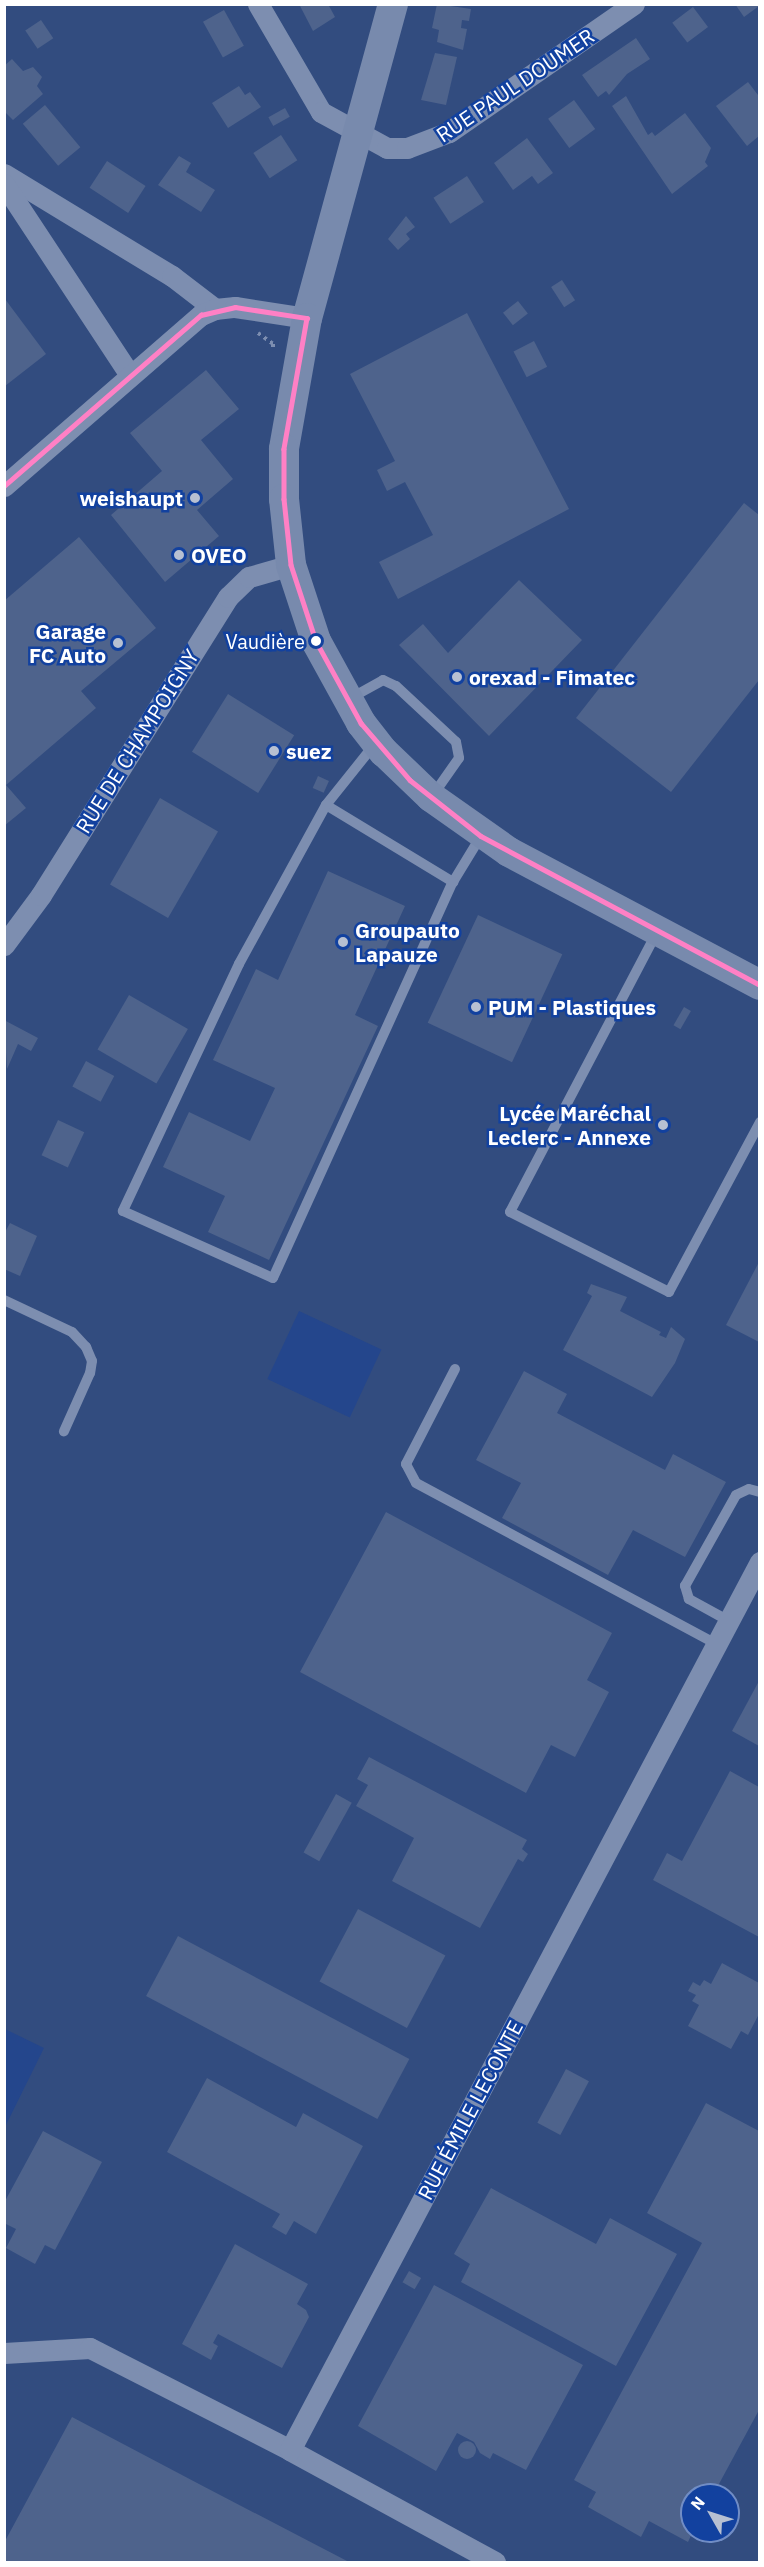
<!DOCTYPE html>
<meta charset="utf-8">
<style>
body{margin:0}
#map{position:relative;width:764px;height:2567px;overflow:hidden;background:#324c7f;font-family:"IBM Plex Sans",sans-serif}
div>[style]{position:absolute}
.water>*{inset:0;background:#24468c;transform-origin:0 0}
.building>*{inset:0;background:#4e638c;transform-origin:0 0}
.round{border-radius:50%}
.path>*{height:4px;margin-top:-2px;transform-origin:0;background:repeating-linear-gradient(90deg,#7d8eb0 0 3px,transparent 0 7.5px)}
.lane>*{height:10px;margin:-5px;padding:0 5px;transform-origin:5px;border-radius:5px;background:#7d8eb0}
.street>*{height:21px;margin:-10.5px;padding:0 10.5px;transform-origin:10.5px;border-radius:10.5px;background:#7d8eb0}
.secondary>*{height:30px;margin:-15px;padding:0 15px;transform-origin:15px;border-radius:15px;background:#788aad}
.bus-1>*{height:4.5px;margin:-2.25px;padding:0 2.25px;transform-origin:2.25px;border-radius:2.25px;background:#ff80c5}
.dots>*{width:16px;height:16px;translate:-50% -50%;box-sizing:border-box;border:3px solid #12419f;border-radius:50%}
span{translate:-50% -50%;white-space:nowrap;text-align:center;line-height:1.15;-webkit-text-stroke:5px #12419f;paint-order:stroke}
.bus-label{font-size:20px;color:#fff}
.right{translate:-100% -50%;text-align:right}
.street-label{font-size:21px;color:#fff}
.poi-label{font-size:21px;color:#fff;font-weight:700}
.left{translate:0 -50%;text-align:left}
.frame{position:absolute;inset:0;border:6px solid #fff;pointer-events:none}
.north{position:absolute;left:680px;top:2483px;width:60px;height:60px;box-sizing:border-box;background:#12419f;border:2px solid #718dc5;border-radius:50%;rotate:309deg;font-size:16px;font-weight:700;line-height:24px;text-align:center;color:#fff}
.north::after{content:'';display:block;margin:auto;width:21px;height:27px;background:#b7c0d2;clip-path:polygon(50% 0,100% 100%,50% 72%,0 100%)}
</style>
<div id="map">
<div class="water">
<div style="left:299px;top:1311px;width:91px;height:75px;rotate:25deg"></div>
<div style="clip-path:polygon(5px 2029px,44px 2048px,5px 2127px)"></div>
</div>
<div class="building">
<div style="clip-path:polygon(299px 4px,328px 4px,335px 17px,313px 31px)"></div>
<div style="clip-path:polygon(437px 4px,471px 9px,469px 21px,462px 20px,461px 28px,467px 29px,463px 50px,437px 42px,439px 30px,432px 28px)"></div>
<div style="clip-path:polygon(735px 4px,759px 4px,759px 6px,744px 17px)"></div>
<div style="left:693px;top:7px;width:25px;height:26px;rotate:53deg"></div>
<div style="left:224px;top:10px;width:41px;height:24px;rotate:61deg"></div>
<div style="left:41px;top:20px;width:22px;height:19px;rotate:56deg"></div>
<div style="clip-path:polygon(636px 38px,650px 59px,627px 74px,609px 95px,606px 91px,598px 97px,582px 75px)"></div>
<div style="clip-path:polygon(435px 53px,457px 57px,446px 105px,421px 100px)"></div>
<div style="clip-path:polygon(12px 59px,23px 71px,33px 67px,42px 77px,37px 86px,43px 94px,13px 120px,4px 111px,4px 66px)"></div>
<div style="clip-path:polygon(748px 82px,758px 95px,759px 136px,747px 146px,716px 106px)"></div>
<div style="clip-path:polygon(239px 86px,245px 95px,250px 92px,261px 107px,228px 128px,212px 103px)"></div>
<div style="clip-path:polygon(626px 96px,648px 135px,652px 132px,655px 136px,685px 113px,711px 148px,705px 162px,708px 166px,672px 194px,612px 106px)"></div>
<div style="left:574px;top:100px;width:36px;height:32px;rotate:54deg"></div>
<div style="left:45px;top:105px;width:55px;height:29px;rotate:50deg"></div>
<div style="left:285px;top:108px;width:10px;height:19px;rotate:61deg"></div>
<div style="left:281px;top:135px;width:30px;height:33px;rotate:57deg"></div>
<div style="clip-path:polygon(527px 138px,553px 173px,538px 184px,532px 176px,513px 190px,494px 163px)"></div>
<div style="clip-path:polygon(179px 156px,191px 163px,186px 172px,215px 190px,201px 212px,158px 185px)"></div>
<div style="left:107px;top:161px;width:46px;height:32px;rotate:33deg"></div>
<div style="left:467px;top:176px;width:31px;height:40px;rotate:57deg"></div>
<div style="clip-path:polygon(406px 216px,415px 227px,406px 234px,410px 239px,398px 250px,388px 239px)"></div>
<div style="left:562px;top:280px;width:24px;height:13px;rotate:57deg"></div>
<div style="clip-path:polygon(5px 299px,46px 354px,5px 386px)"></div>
<div style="left:518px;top:301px;width:16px;height:19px;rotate:52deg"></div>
<div style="clip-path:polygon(467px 313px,569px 509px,398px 599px,379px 562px,433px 535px,405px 482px,387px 491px,377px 470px,395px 461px,350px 374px)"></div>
<div style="left:534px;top:341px;width:29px;height:23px;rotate:63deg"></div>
<div style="clip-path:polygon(206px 370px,239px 409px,201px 440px,233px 479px,197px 510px,219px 536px,165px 582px,111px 515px,162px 471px,130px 433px)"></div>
<div style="clip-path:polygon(744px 503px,759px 515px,759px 680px,671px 792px,576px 718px)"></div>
<div style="clip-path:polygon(79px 537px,156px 628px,81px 691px,96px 708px,6px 785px,26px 808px,4px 826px,4px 601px)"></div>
<div style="clip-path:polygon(519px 580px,582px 640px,489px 736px,399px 645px,423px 624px,448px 653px)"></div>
<div style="left:228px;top:694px;width:78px;height:68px;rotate:32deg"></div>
<div style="left:318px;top:776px;width:12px;height:13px;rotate:24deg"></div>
<div style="left:160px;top:798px;width:67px;height:100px;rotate:30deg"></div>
<div style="clip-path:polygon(328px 871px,405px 906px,355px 1015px,378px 1026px,269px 1260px,208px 1232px,225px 1196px,163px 1167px,189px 1112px,250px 1141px,275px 1088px,213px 1060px,256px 969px,278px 980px)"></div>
<div style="left:478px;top:915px;width:93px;height:119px;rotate:25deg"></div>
<div style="left:129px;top:995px;width:68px;height:63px;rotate:30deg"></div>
<div style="left:684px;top:1007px;width:8px;height:21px;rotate:30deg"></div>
<div style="clip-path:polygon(4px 1020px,38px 1038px,31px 1051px,18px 1044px,7px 1069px)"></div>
<div style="left:86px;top:1061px;width:32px;height:29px;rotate:28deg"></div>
<div style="left:58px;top:1120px;width:29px;height:39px;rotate:25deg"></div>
<div style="clip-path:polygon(10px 1223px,37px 1236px,20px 1276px,4px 1269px,4px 1234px)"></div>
<div style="clip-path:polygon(759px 1262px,759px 1342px,726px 1325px)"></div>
<div style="clip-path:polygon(591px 1284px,627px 1297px,620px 1311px,661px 1332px,659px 1335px,666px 1338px,671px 1327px,685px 1339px,675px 1363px,652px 1397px,563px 1350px,592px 1296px,587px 1293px)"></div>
<div style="clip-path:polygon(524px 1371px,567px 1394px,557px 1413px,665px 1470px,673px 1454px,726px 1482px,685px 1557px,633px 1530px,608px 1575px,502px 1518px,521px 1483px,476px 1460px)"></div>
<div style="clip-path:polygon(386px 1512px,612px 1633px,587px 1680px,609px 1692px,575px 1757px,551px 1745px,526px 1793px,300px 1672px)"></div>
<div style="clip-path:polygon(759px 1681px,759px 1746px,732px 1731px)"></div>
<div style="clip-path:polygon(369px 1757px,527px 1840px,522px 1849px,528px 1854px,523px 1862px,518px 1859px,480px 1928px,392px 1881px,414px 1838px,356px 1806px,368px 1785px,357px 1779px)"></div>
<div style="clip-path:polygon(730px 1771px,759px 1787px,759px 1937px,653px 1880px,667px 1853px,682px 1861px)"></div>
<div style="left:336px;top:1794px;width:18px;height:67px;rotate:29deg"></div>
<div style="left:358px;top:1909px;width:99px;height:82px;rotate:28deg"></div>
<div style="left:178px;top:1936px;width:262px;height:68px;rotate:28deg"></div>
<div style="clip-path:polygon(722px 1963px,759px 1983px,759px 2014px,748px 2035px,741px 2031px,731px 2049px,688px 2026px,699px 2005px,692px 2001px,696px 1995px,688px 1991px,693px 1982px,700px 1986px,704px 1980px,711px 1984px)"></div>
<div style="left:566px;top:2069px;width:26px;height:61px;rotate:28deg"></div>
<div style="clip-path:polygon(207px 2078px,296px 2127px,303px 2113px,363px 2146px,316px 2234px,294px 2221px,286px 2235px,272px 2227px,280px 2214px,167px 2152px)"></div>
<div style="clip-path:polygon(706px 2103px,759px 2131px,759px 2410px,713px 2495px,692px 2495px,693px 2531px,688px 2542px,649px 2521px,641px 2537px,588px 2507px,596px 2492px,574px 2480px,702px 2243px,647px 2213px)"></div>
<div style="clip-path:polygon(43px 2131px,102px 2162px,55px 2250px,45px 2245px,35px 2264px,6px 2248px,16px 2229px,4px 2223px,4px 2203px)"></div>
<div style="clip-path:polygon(491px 2188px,596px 2244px,610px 2218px,677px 2254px,616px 2366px,461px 2282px,470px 2264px,454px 2254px)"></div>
<div style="clip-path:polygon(235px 2244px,308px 2284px,297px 2304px,306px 2310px,309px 2317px,282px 2368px,218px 2334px,213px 2343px,218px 2346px,211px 2360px,182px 2344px)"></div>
<div style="left:409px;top:2271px;width:14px;height:13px;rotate:30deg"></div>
<div style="clip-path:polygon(434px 2285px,583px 2365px,526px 2470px,493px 2453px,490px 2459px,480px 2453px,474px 2442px,457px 2433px,436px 2471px,358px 2426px)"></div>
<div style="clip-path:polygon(72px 2417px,199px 2484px,349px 2562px,4px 2562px,4px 2543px)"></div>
<div class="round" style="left:458px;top:2441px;width:18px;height:18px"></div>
</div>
<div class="path">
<div style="left:258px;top:333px;width:19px;rotate:36deg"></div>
<div style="left:273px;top:344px;width:7px;rotate:90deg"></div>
</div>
<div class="lane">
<div style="left:349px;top:699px;width:39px;rotate:-29deg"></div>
<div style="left:383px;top:680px;width:14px;rotate:25deg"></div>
<div style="left:396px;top:686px;width:82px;rotate:43deg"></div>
<div style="left:456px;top:742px;width:16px;rotate:79deg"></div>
<div style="left:459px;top:758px;width:45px;rotate:125.1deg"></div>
<div style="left:374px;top:745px;width:77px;rotate:128.7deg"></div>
<div style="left:326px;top:805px;width:149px;rotate:31.2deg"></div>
<div style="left:453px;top:882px;width:54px;rotate:-58.7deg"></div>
<div style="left:326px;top:805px;width:181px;rotate:118.7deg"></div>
<div style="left:239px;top:964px;width:273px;rotate:115.2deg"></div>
<div style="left:123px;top:1211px;width:164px;rotate:24.1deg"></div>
<div style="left:273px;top:1278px;width:435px;rotate:-65.6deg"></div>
<div style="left:657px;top:932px;width:316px;rotate:117.7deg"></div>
<div style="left:510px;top:1212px;width:178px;rotate:26.7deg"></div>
<div style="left:669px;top:1292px;width:193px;rotate:-61.8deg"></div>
<div style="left:4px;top:1300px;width:75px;rotate:25.2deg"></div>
<div style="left:72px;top:1332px;width:21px;rotate:47deg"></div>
<div style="left:86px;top:1347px;width:15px;rotate:67deg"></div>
<div style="left:92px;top:1361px;width:12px;rotate:99deg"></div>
<div style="left:90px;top:1373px;width:64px;rotate:114.1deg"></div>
<div style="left:455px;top:1369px;width:107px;rotate:117.3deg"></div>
<div style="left:406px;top:1464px;width:21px;rotate:62deg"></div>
<div style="left:416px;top:1483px;width:340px;rotate:28.2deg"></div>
<div style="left:729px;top:1621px;width:46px;rotate:-151.2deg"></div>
<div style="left:689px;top:1599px;width:14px;rotate:-107deg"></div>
<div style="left:685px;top:1586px;width:104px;rotate:-60.7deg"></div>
<div style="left:736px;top:1495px;width:14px;rotate:-25deg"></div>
<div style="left:749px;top:1489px;width:11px;rotate:15deg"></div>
</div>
<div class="street">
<div style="left:258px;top:4px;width:125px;rotate:59.7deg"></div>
<div style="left:321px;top:112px;width:75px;rotate:28.6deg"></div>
<div style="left:387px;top:148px;width:20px"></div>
<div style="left:407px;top:148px;width:45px;rotate:-20.9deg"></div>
<div style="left:449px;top:132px;width:225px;rotate:-34.7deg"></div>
<div style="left:4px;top:174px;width:197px;rotate:31.3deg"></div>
<div style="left:172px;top:276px;width:54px;rotate:37.5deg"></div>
<div style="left:4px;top:184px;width:229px;rotate:56.6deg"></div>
<div style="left:4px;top:486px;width:261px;rotate:-41deg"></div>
<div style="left:201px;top:315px;width:15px;rotate:-23deg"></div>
<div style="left:215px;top:309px;width:20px;rotate:-6deg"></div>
<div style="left:235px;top:307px;width:73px;rotate:8.7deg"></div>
<div style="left:4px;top:945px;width:62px;rotate:-53.5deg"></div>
<div style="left:41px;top:895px;width:352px;rotate:-57.9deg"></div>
<div style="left:228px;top:597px;width:29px;rotate:-44deg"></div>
<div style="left:249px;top:577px;width:44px;rotate:-15.9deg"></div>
<div style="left:4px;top:2353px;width:86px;rotate:-3.3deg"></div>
<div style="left:90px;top:2348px;width:225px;rotate:27deg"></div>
<div style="left:495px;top:2562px;width:234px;rotate:-151.4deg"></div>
<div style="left:290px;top:2450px;width:1005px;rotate:-62.11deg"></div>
</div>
<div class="secondary">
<div style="left:393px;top:4px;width:326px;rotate:105.3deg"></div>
<div style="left:307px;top:318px;width:133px;rotate:100deg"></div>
<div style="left:284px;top:449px;width:50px;rotate:90deg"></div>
<div style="left:284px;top:499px;width:66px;rotate:83.9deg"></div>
<div style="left:291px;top:565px;width:80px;rotate:71.8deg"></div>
<div style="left:316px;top:641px;width:94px;rotate:61.2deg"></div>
<div style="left:361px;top:723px;width:37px;rotate:52deg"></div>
<div style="left:384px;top:752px;width:65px;rotate:43.8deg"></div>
<div style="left:431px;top:797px;width:95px;rotate:35.2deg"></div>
<div style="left:509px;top:852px;width:284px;rotate:27.9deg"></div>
</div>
<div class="bus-1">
<div style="left:307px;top:318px;width:133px;rotate:100deg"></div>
<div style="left:284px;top:449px;width:50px;rotate:90deg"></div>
<div style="left:284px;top:499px;width:66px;rotate:83.9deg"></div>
<div style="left:291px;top:565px;width:80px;rotate:71.8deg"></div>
<div style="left:316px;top:641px;width:94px;rotate:61.2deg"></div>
<div style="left:361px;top:723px;width:75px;rotate:49.3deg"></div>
<div style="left:410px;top:780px;width:90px;rotate:38.3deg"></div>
<div style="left:481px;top:836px;width:316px;rotate:28.1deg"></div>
<div style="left:4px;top:486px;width:261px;rotate:-41deg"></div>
<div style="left:201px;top:315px;width:35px;rotate:-13deg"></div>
<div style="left:235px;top:307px;width:73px;rotate:8.7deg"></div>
</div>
<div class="dots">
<div style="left:195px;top:498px;background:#b7c0d2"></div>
<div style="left:179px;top:555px;background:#b7c0d2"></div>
<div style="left:316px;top:641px;background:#fff"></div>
<div style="left:118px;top:643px;background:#b7c0d2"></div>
<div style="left:457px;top:677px;background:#b7c0d2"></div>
<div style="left:274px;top:751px;background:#b7c0d2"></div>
<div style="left:343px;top:942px;background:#b7c0d2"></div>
<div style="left:476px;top:1007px;background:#b7c0d2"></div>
<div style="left:663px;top:1125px;background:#b7c0d2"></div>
</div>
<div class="bus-label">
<span class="right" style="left:305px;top:641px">Vaudière</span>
</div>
<div class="street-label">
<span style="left:515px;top:85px;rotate:-34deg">RUE PAUL DOUMER</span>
<span style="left:137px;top:741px;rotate:-58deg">RUE DE CHAMPOIGNY</span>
<span style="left:470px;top:2110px;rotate:-62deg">RUE ÉMILE LECONTE</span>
</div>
<div class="poi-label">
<span class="right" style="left:183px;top:498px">weishaupt</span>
<span class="left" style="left:191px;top:555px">OVEO</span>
<span class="right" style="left:106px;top:643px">Garage<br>FC Auto</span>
<span class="left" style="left:469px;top:677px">orexad - Fimatec</span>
<span class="left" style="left:286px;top:751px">suez</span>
<span class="left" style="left:355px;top:942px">Groupauto<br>Lapauze</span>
<span class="left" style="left:488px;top:1007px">PUM - Plastiques</span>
<span class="right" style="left:651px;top:1125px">Lycée Maréchal<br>Leclerc - Annexe</span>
</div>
<div class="frame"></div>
<div class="north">N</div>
</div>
